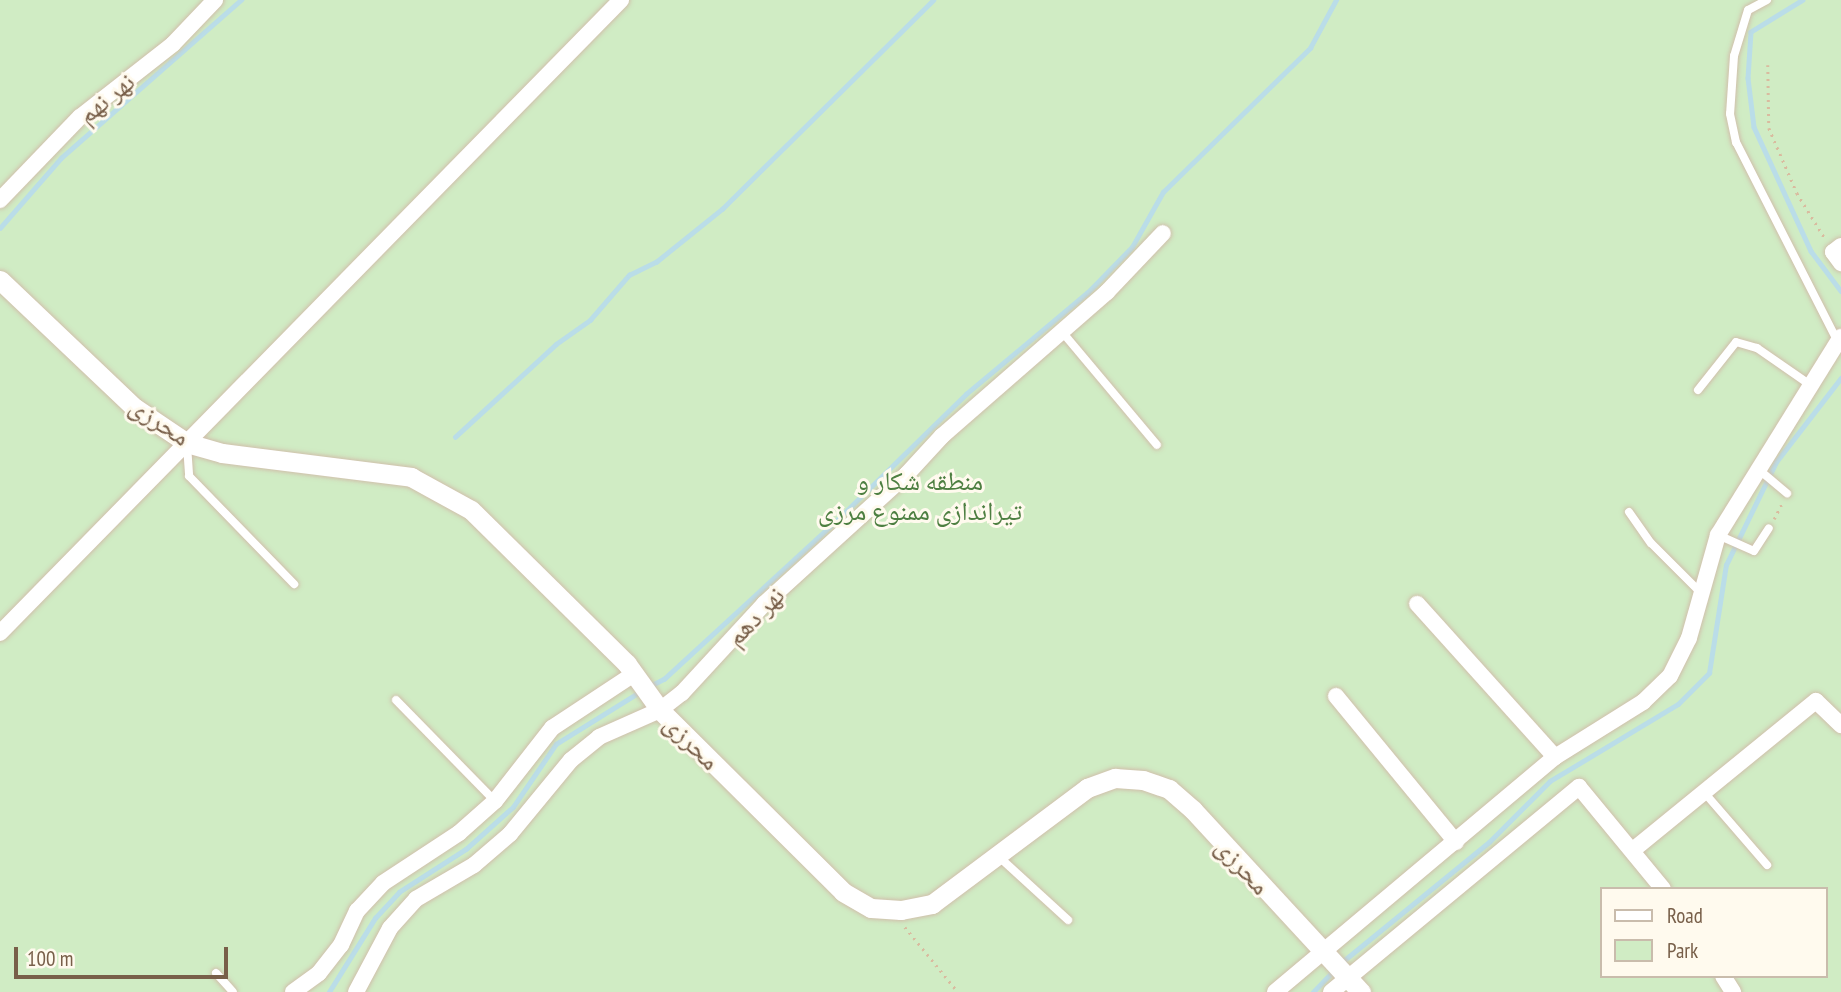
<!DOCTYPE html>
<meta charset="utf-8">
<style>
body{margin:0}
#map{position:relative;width:1841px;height:992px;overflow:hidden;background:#fdf7e7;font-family:"PT Sans Narrow","Noto Naskh Arabic",sans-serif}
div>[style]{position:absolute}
.green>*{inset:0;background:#d0ecc4}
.stream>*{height:4.5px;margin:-2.25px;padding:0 2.25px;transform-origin:2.25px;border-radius:2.25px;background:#badde8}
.path>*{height:2.5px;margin-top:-1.25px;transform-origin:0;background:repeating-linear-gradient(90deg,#d9bb9f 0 2px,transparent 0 7px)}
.roads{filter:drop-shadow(0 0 2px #d0bfab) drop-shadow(0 0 2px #d0bfab)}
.service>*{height:8px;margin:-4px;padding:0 4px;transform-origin:4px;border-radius:4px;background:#fff}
.minor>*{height:16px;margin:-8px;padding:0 8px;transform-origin:8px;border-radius:8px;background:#fff}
.tertiary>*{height:19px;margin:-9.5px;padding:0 9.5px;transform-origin:9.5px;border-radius:9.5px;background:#fff}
span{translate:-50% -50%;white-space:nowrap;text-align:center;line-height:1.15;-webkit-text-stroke:6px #fffaee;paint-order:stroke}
.street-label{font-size:26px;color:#785f49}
.park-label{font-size:26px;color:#4d7f41}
.legend{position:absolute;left:1600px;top:887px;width:228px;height:91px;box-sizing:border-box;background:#fffaee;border:2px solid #c9bcac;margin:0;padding:9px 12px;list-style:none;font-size:21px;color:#785f49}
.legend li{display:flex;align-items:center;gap:14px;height:35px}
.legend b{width:35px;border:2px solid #c9bcac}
.scale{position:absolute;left:14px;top:947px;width:214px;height:32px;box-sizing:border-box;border:4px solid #785f49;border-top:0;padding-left:9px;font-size:21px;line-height:24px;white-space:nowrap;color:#785f49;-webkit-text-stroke:5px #fffaee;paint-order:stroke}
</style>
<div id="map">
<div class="green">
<div style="clip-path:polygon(evenodd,0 0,1841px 0,1841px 992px,0 992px,0 0,1601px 889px,1825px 889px,1825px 976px,1601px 976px,1601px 889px)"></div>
</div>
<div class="stream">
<div style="left:1803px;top:0;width:61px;rotate:148.4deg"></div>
<div style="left:1751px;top:32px;width:46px;rotate:93.7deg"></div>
<div style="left:1748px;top:78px;width:49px;rotate:83deg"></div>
<div style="left:1754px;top:127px;width:136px;rotate:65.3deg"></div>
<div style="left:1811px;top:251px;width:50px;rotate:53.1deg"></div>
<div style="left:0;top:228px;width:93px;rotate:-48.9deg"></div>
<div style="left:61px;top:158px;width:240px;rotate:-41.3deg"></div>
<div style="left:455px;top:437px;width:137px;rotate:-42.6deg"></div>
<div style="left:556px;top:344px;width:42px;rotate:-35.2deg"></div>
<div style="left:590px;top:320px;width:60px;rotate:-49.1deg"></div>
<div style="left:629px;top:275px;width:30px;rotate:-26deg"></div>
<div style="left:656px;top:262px;width:85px;rotate:-38.8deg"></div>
<div style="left:722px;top:209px;width:297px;rotate:-44.7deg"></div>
<div style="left:648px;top:687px;width:18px;rotate:-27deg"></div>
<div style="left:664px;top:679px;width:236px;rotate:-42.6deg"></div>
<div style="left:838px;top:519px;width:179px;rotate:-44.3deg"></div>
<div style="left:966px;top:394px;width:158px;rotate:-39.9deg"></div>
<div style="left:1087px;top:293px;width:64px;rotate:-45.6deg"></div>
<div style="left:1132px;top:247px;width:63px;rotate:-60.6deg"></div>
<div style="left:1163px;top:192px;width:206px;rotate:-44.4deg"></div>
<div style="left:1310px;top:48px;width:55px;rotate:-61.6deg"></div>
<div style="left:1342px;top:962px;width:190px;rotate:-39.2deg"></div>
<div style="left:1489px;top:842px;width:86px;rotate:-45deg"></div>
<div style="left:1550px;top:781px;width:149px;rotate:-31deg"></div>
<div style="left:1678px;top:704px;width:44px;rotate:-45deg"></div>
<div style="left:1709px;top:673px;width:109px;rotate:-81.1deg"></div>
<div style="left:1726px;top:565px;width:114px;rotate:-64.1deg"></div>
<div style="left:1776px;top:462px;width:106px;rotate:-52.3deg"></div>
<div style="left:329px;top:992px;width:87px;rotate:-58.1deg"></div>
<div style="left:375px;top:918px;width:35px;rotate:-47deg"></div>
<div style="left:399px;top:892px;width:80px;rotate:-32.7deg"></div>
<div style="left:466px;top:849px;width:63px;rotate:-41.8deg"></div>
<div style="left:513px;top:807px;width:76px;rotate:-55.7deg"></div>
<div style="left:556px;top:744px;width:100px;rotate:-31.9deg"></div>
<div style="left:1313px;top:992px;width:29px;rotate:-46deg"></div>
</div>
<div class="path">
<div style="left:1768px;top:65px;width:63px;rotate:89.1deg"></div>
<div style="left:1769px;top:128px;width:71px;rotate:66.7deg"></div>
<div style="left:1797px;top:193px;width:55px;rotate:58.3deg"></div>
<div style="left:1774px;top:519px;width:18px;rotate:-63deg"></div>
<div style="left:905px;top:927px;width:84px;rotate:50.8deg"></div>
</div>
<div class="roads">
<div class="service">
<div style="left:1767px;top:0;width:21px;rotate:152deg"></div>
<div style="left:1748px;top:10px;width:48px;rotate:106.9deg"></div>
<div style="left:1734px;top:56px;width:58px;rotate:93.9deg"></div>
<div style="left:1730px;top:114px;width:29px;rotate:78deg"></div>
<div style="left:1736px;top:142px;width:222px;rotate:63deg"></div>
<div style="left:1063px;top:333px;width:146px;rotate:50deg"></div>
<div style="left:1698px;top:390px;width:61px;rotate:-51.6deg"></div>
<div style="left:1736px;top:342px;width:22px;rotate:16deg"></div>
<div style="left:1757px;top:348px;width:63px;rotate:34.7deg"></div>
<div style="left:187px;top:445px;width:31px;rotate:86deg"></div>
<div style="left:189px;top:476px;width:151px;rotate:45.8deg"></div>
<div style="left:1758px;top:469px;width:38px;rotate:40deg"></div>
<div style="left:1629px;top:512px;width:38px;rotate:55deg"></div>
<div style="left:1651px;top:543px;width:69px;rotate:45deg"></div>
<div style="left:1718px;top:535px;width:39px;rotate:24deg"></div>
<div style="left:1754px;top:551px;width:27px;rotate:-57deg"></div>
<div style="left:396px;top:700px;width:141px;rotate:45.6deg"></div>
<div style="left:1703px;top:791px;width:98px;rotate:49.1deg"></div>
<div style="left:998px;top:856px;width:95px;rotate:42.4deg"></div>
<div style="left:216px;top:973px;width:25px;rotate:48deg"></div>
</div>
<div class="minor">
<div style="left:0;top:200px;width:115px;rotate:-46.1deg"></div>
<div style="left:80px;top:117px;width:118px;rotate:-38.1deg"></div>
<div style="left:173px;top:44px;width:61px;rotate:-46.3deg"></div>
<div style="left:1841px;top:246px;width:10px;rotate:143deg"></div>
<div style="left:1833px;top:252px;width:14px;rotate:54deg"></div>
<div style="left:0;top:633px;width:887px;rotate:-45.55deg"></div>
<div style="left:1336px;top:696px;width:189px;rotate:50.6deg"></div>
<div style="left:1555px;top:757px;width:104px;rotate:-32deg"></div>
<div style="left:1643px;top:702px;width:37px;rotate:-44deg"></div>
<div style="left:1670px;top:676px;width:42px;rotate:-63.4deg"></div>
<div style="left:1689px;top:638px;width:107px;rotate:-74.3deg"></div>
<div style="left:1718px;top:535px;width:233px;rotate:-58.2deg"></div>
<div style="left:1633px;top:850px;width:236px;rotate:-39.2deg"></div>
<div style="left:1816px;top:701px;width:35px;rotate:44deg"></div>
<div style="left:1723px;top:976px;width:19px;rotate:58deg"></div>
<div style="left:293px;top:992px;width:32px;rotate:-36deg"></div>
<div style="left:319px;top:973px;width:36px;rotate:-52deg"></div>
<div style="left:341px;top:945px;width:38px;rotate:-65deg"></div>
<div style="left:357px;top:911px;width:38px;rotate:-47deg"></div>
<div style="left:383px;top:883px;width:91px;rotate:-33.3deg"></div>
<div style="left:459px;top:833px;width:48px;rotate:-41.6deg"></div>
<div style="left:495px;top:801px;width:93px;rotate:-52deg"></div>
<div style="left:552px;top:728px;width:98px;rotate:-33.4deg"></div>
<div style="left:356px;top:992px;width:72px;rotate:-62deg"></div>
<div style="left:390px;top:928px;width:39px;rotate:-48deg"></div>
<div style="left:416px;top:899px;width:67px;rotate:-30.4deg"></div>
<div style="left:474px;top:865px;width:48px;rotate:-40.7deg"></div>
<div style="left:510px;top:834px;width:96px;rotate:-50.5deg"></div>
<div style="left:571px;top:760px;width:36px;rotate:-39deg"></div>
<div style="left:599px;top:737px;width:67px;rotate:-23.9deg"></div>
<div style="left:660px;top:710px;width:28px;rotate:-38deg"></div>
<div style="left:682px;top:693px;width:121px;rotate:-47.3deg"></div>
<div style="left:764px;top:604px;width:193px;rotate:-42.3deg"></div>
<div style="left:907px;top:474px;width:52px;rotate:-47.4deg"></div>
<div style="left:942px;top:436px;width:219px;rotate:-41.1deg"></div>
<div style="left:1107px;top:292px;width:81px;rotate:-46.5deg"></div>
<div style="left:1275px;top:992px;width:366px;rotate:-40deg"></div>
<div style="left:1555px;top:757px;width:206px;rotate:-132deg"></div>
<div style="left:1331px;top:992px;width:322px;rotate:-39.6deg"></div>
<div style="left:1579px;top:787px;width:132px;rotate:50.5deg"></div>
</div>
<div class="tertiary">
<div style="left:0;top:280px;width:186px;rotate:43.5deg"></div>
<div style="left:135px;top:408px;width:63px;rotate:33.9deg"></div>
<div style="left:187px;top:443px;width:36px;rotate:16deg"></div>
<div style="left:222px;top:453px;width:191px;rotate:7.2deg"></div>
<div style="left:411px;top:477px;width:68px;rotate:28.8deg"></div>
<div style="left:471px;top:510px;width:219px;rotate:44.6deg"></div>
<div style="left:627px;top:664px;width:57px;rotate:54.3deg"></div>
<div style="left:660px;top:710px;width:258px;rotate:44.8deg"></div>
<div style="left:843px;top:892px;width:32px;rotate:30deg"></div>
<div style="left:871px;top:908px;width:30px;rotate:4deg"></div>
<div style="left:901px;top:910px;width:32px;rotate:-11deg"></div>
<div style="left:932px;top:904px;width:194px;rotate:-36.8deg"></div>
<div style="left:1087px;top:788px;width:30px;rotate:-20deg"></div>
<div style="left:1115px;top:778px;width:28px;rotate:4deg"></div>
<div style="left:1143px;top:780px;width:28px;rotate:19deg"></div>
<div style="left:1169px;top:789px;width:32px;rotate:41deg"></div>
<div style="left:1193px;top:810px;width:248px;rotate:47.3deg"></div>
</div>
</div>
<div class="street-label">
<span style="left:106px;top:98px;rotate:-39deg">نهر نهم</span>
<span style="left:160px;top:421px;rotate:34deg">محرزی</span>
<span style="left:755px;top:616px;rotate:-46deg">نهر دهم</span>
<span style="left:692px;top:742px;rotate:45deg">محرزی</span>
<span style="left:1243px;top:866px;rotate:48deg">محرزی</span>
</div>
<div class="park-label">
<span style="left:920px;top:496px">منطقه شکار و<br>تیراندازی ممنوع مرزی</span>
</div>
<ul class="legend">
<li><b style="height:9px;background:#fff"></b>Road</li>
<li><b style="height:19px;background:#d0ecc4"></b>Park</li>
</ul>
<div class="scale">100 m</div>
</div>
